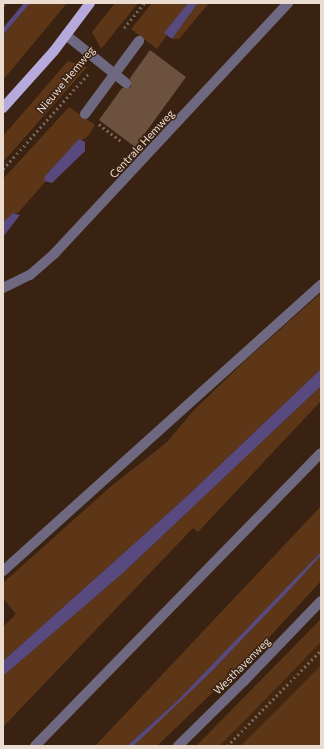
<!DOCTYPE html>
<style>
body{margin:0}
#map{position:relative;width:324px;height:749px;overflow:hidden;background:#392211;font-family:Commissioner,sans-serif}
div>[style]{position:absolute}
.built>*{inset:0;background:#42260f}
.green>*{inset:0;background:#5d3617}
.water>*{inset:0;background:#584a7e}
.building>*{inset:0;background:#6b513e}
.path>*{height:2.5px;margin-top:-1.25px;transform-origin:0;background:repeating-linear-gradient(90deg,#7a6657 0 2px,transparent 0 5px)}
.minor>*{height:10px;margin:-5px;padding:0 5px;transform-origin:5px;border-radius:5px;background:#6e6981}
.major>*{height:10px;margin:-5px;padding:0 5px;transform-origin:5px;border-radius:5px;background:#b5aadb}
.rail>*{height:4.5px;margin-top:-2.25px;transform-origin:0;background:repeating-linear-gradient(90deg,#392211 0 9px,#b6a497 0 18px);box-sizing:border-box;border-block:1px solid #b6a497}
span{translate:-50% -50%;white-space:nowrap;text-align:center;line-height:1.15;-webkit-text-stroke:3px #392211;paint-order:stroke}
.street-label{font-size:11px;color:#ebdcd1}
.frame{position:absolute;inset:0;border:4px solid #ebdcd1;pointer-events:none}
</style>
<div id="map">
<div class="built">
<div style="clip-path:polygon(321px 619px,321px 746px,196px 746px,252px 692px)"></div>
</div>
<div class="green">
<div style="clip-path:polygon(30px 3px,67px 3px,3px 80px,3px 35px)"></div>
<div style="clip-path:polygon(115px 3px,138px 3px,101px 49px,92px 32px)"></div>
<div style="clip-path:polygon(152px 3px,188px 3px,165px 33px,167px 35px,157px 49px,131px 29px)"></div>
<div style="clip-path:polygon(198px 3px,209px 3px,179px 39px,172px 39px)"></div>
<div style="clip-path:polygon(68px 61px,87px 67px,3px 162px,3px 136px)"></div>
<div style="clip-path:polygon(69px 107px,95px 125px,88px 136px,70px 149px,45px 176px,45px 182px,18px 213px,13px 213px,3px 222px,3px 179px)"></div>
<div style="clip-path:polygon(321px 293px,321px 369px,184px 499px,3px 661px,3px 627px,16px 614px,3px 598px,3px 583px,109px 488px,167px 442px,194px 410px,246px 360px)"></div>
<div style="clip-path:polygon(321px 386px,321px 401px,198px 532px,193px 528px,3px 727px,3px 676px,123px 573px)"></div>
<div style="clip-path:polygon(321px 506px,321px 552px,298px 577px,176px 702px,127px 746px,95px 746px)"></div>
<div style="clip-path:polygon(321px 555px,321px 581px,261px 646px,157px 746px,133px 746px,211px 672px)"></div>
<div style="clip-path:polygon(321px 619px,321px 642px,251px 714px,219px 746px,196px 746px)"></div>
<div style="clip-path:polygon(321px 665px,321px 746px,240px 746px,275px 712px)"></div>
</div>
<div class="water">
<div style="clip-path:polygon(24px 3px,30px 3px,3px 35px,3px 28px)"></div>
<div style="clip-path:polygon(188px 3px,198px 3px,172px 39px,164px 33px)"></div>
<div style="clip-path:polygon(79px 139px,85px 142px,85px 151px,52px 183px,44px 181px,45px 176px)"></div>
<div style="clip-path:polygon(13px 213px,20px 215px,3px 237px,3px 222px)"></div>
<div style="clip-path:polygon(321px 369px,321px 386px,123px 573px,3px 676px,3px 661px,184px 499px)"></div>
<div style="clip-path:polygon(321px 552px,321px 555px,295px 584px,211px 672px,143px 737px,133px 746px,127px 746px,176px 702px)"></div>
</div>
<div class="building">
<div style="clip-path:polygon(150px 50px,186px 77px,135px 147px,99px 120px,122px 88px,131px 87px,130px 78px)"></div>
</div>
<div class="path">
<div style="left:124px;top:28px;width:32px;rotate:-51deg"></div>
<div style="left:99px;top:124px;width:28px;rotate:38deg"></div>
<div style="left:3px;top:169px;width:127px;rotate:-48.2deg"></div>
<div style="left:227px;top:746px;width:134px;rotate:-45.6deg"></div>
</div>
<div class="minor">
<div style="left:66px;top:35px;width:77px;rotate:38.7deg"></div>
<div style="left:85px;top:114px;width:91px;rotate:-53.5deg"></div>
<div style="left:3px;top:288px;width:30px;rotate:-26deg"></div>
<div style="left:30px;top:275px;width:33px;rotate:-41deg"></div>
<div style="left:55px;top:253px;width:342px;rotate:-47deg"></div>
<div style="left:3px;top:571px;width:428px;rotate:-42deg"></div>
<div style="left:35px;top:746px;width:409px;rotate:-45.7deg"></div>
<div style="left:178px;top:746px;width:93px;rotate:-44.6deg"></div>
<div style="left:244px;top:681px;width:111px;rotate:-46.1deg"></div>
</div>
<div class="major">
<div style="left:3px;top:108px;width:76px;rotate:-48.2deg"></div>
<div style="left:54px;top:51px;width:60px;rotate:-53.1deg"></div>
</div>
<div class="rail">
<div style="left:3px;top:4px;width:1px;rotate:-45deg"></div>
</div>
<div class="street-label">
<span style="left:66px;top:80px;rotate:-50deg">Nieuwe Hemweg</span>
<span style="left:142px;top:144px;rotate:-47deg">Centrale Hemweg</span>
<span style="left:242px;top:666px;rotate:-45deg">Westhavenweg</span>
</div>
<div class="frame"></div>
</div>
